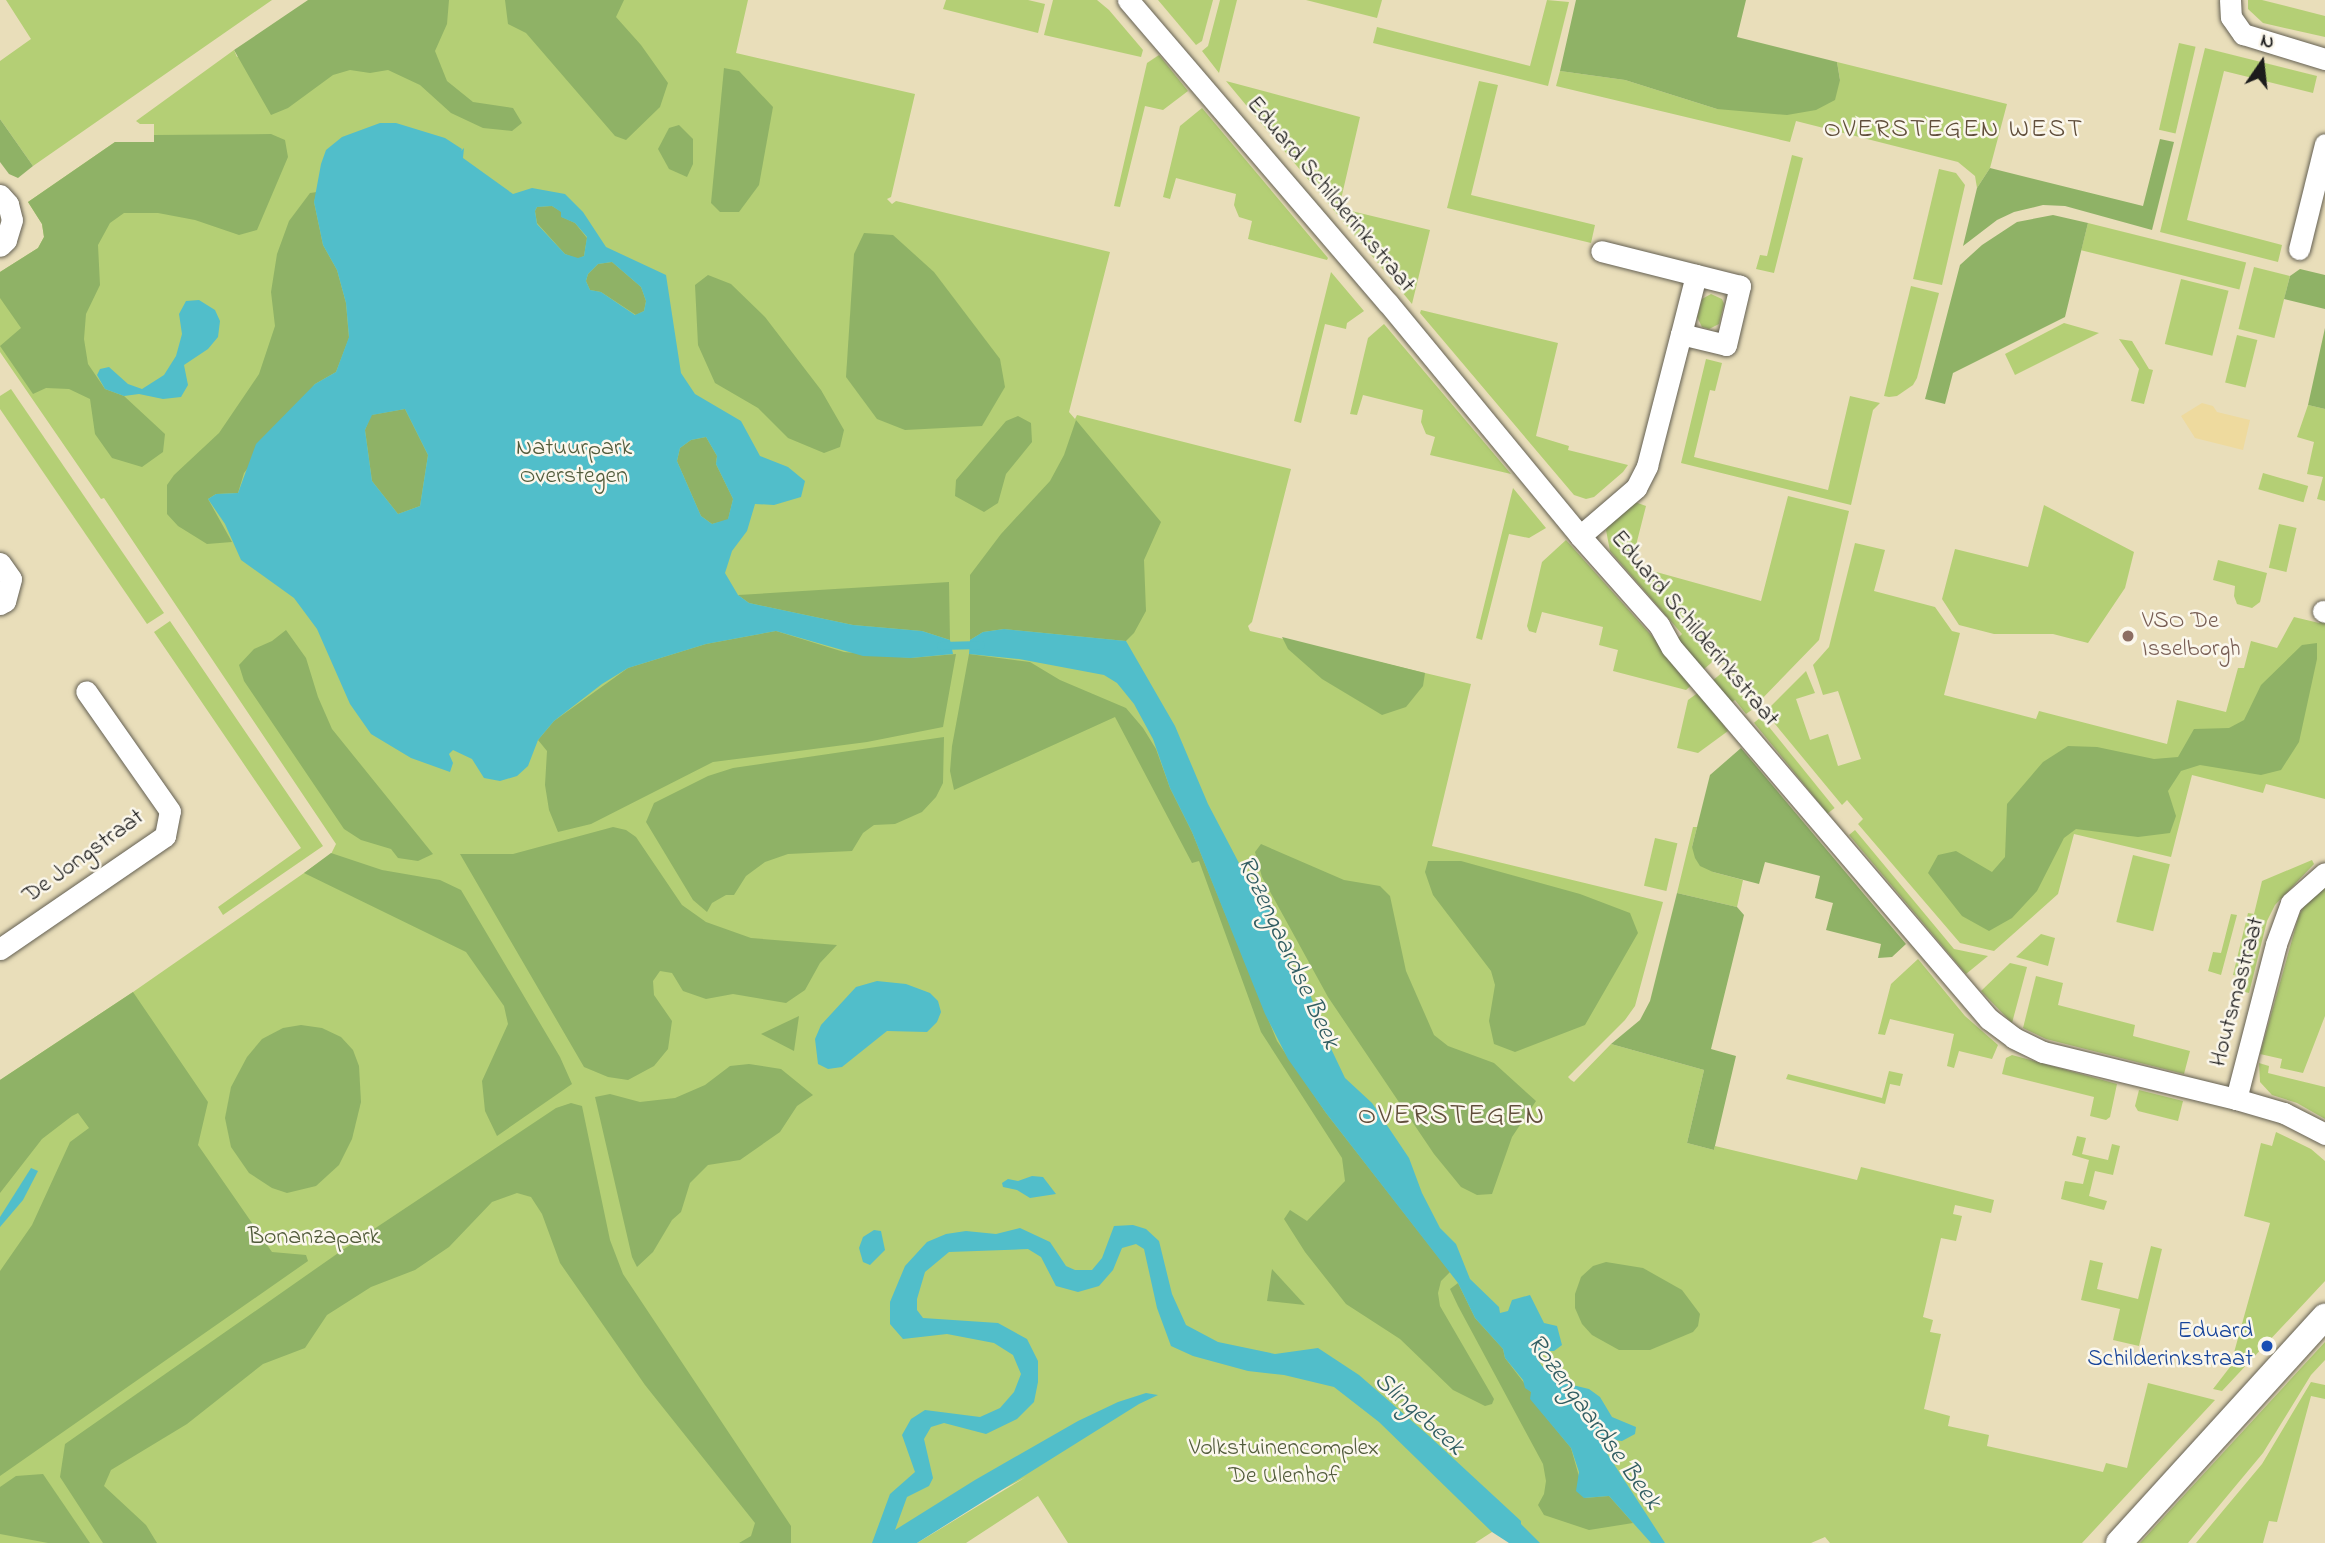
<!DOCTYPE html>
<style>
body{margin:0}
#map{position:relative;width:2325px;height:1543px;overflow:hidden;background:#e9deba;font-family:"Indie Flower",sans-serif}
div>[style]{position:absolute}
.green>*{inset:0;background:#b4cf75;transform-origin:0 0}
.forest>*{inset:0;background:#8fb266}
.sand>*{inset:0;background:#eeda9e}
.water>*{inset:0;background:#51beca}
.stream>*{height:8px;margin:-4px;padding:0 4px;transform-origin:4px;border-radius:4px;background:#51beca}
.roads{filter:drop-shadow(0 0 2px #646053) drop-shadow(0 0 2px #646053)}
.minor>*{height:21px;margin:-10.5px;padding:0 10.5px;transform-origin:10.5px;border-radius:10.5px;background:#fff}
.tertiary>*{height:26px;margin:-13px;padding:0 13px;transform-origin:13px;border-radius:13px;background:#fff}
.dots>*{width:19px;height:19px;translate:-50% -50%;box-sizing:border-box;border:4px solid #fbf7ec;border-radius:50%}
span{translate:-50% -50%;white-space:nowrap;text-align:center;line-height:1.15;-webkit-text-stroke:5px #fbf7ec;paint-order:stroke}
.street-label{font-size:24px;color:#1c1c1c}
.park-label{font-size:24px;color:#515b3b}
.education-label{font-size:24px;color:#785e54}
.left{translate:0 -50%;text-align:left}
.transit-label{font-size:24px;color:#164399}
.right{translate:-100% -50%;text-align:right}
.neighbourhood-label{font-size:26px;color:#604e3b;letter-spacing:2px}
.water-label{font-size:26px;color:#315d62;font-style:italic}
.quarter-label{font-size:28px;color:#604e3b;letter-spacing:2px}
.north{position:absolute;left:2227px;top:28px;width:70px;height:70px;-webkit-text-stroke:5px #fbf7ec;paint-order:stroke;rotate:14deg;font-size:19px;font-weight:700;line-height:28px;text-align:center;color:#1c1c1c}
.north::after{content:'';display:block;margin:auto;width:24px;height:32px;background:#1c1c1c;clip-path:polygon(50% 0,100% 100%,50% 72%,0 100%)}
</style>
<div id="map">
<div class="green">
<div style="clip-path:polygon(6px 0,272px 0,33px 166px,0 119px,0 61px,31px 39px)"></div>
<div style="clip-path:polygon(321px 0,748px 0,736px 53px,915px 94px,891px 197px,887px 199px,892px 204px,896px 201px,1110px 252px,1069px 412px,1075px 419px,1077px 415px,1291px 469px,1252px 622px,1248px 626px,1250px 631px,1471px 684px,1432px 846px,1663px 902px,1635px 1006px,1625px 1020px,1568px 1077px,1571px 1080px,1574px 1082px,1611px 1044px,1704px 1070px,1687px 1143px,1714px 1150px,1715px 1146px,1857px 1180px,1861px 1167px,1994px 1200px,1991px 1213px,1955px 1205px,1953px 1214px,1962px 1216px,1956px 1241px,1941px 1238px,1923px 1317px,1933px 1320px,1930px 1332px,1941px 1334px,1924px 1409px,1950px 1416px,1948px 1426px,1989px 1435px,1987px 1446px,2103px 1472px,2106px 1463px,2127px 1468px,2148px 1383px,2215px 1400px,2082px 1543px,1830px 1543px,1825px 1537px,1811px 1543px,1525px 1543px,1499px 1520px,1492px 1532px,1475px 1543px,1068px 1543px,1038px 1496px,966px 1543px,917px 1543px,1026px 1477px,899px 1543px,0 1543px,0 1080px,133px 992px,304px 873px,331px 854px,336px 844px,104px 498px,101px 499px,0 352px,0 272px,38px 248px,44px 237px,42px 224px,28px 202px,115px 142px,154px 142px,154px 124px,140px 124px,136px 121px,234px 50px,237px 57px)"></div>
<div style="clip-path:polygon(946px 0,1028px 0,1045px 4px,1038px 33px,943px 9px)"></div>
<div style="clip-path:polygon(1053px 0,1097px 0,1109px 10px,1143px 50px,1141px 57px,1044px 35px)"></div>
<div style="clip-path:polygon(1158px 0,1213px 0,1202px 41px,1196px 45px)"></div>
<div style="clip-path:polygon(1220px 0,1237px 0,1219px 73px,1202px 51px,1208px 46px)"></div>
<div style="clip-path:polygon(1306px 0,1382px 0,1377px 18px)"></div>
<div style="clip-path:polygon(1547px 0,1569px 2px,1548px 86px,1373px 43px,1377px 27px,1530px 66px)"></div>
<div style="clip-path:polygon(2248px 0,2262px 0,2325px 16px,2325px 37px,2263px 23px,2248px 9px)"></div>
<div style="left:2179px;top:43px;width:17px;height:89px;rotate:13deg"></div>
<div style="clip-path:polygon(2205px 48px,2317px 76px,2313px 93px,2224px 71px,2187px 220px,2282px 245px,2278px 262px,2160px 232px)"></div>
<div style="clip-path:polygon(1159px 55px,1188px 91px,1163px 110px,1145px 106px,1120px 207px,1114px 206px,1147px 63px)"></div>
<div style="clip-path:polygon(1837px 62px,2007px 104px,1990px 168px,1977px 188px,1975px 176px,1958px 162px,1796px 121px,1790px 142px,1556px 86px,1560px 71px,1625px 80px,1717px 109px,1840px 80px)"></div>
<div style="clip-path:polygon(1226px 81px,1360px 117px,1339px 208px,1430px 230px,1412px 304px)"></div>
<div style="clip-path:polygon(1479px 81px,1498px 85px,1471px 195px,1595px 225px,1591px 243px,1447px 208px)"></div>
<div style="clip-path:polygon(1202px 108px,1328px 258px,1327px 260px,1248px 239px,1252px 221px,1239px 217px,1234px 205px,1236px 194px,1176px 178px,1170px 199px,1163px 197px,1180px 126px)"></div>
<div style="clip-path:polygon(1792px 155px,1803px 158px,1774px 273px,1756px 269px,1760px 255px,1767px 256px)"></div>
<div style="clip-path:polygon(1939px 169px,1956px 173px,1965px 185px,1942px 285px,1913px 279px)"></div>
<div style="left:2088px;top:223px;width:163px;height:28px;rotate:14deg"></div>
<div style="left:2254px;top:267px;width:37px;height:64px;rotate:14deg"></div>
<div style="clip-path:polygon(1331px 272px,1364px 311px,1347px 323px,1346px 329px,1325px 324px,1301px 423px,1294px 421px)"></div>
<div style="left:2181px;top:279px;width:49px;height:67px;rotate:14deg"></div>
<div style="clip-path:polygon(1911px 286px,1939px 293px,1917px 378px,1913px 385px,1897px 396px,1889px 397px,1884px 396px)"></div>
<div style="clip-path:polygon(1711px 294px,1722px 299px,1724px 304px,1719px 324px,1709px 329px,1702px 327px,1697px 317px,1702px 299px)"></div>
<div style="clip-path:polygon(1421px 310px,1558px 343px,1536px 436px,1569px 446px,1568px 450px,1628px 465px,1623px 472px,1594px 497px,1586px 499px,1574px 495px,1420px 313px)"></div>
<div style="clip-path:polygon(2064px 323px,2099px 333px,2015px 375px,2005px 354px)"></div>
<div style="clip-path:polygon(1384px 324px,1511px 474px,1430px 455px,1435px 437px,1426px 434px,1421px 422px,1423px 410px,1363px 395px,1357px 415px,1350px 414px,1368px 338px)"></div>
<div style="left:2237px;top:335px;width:21px;height:49px;rotate:14deg"></div>
<div style="clip-path:polygon(2119px 339px,2132px 341px,2149px 369px,2153px 370px,2144px 404px,2131px 401px,2139px 369px)"></div>
<div style="clip-path:polygon(1706px 359px,1722px 363px,1715px 391px,1710px 390px,1694px 457px,1828px 490px,1850px 396px,1880px 403px,1873px 410px,1851px 505px,1681px 463px)"></div>
<div style="clip-path:polygon(11px 389px,164px 613px,147px 624px,0 409px,0 396px)"></div>
<div style="clip-path:polygon(2308px 405px,2325px 409px,2325px 501px,2317px 499px,2323px 477px,2307px 474px,2314px 442px,2297px 437px)"></div>
<div style="left:2263px;top:473px;width:47px;height:17px;rotate:16deg"></div>
<div style="clip-path:polygon(1513px 488px,1546px 528px,1529px 538px,1509px 534px,1482px 640px,1476px 638px)"></div>
<div style="clip-path:polygon(1788px 496px,1849px 511px,1819px 640px,1757px 704px,1718px 657px,1703px 670px,1677px 639px,1682px 634px,1610px 551px,1606px 530px,1610px 522px,1635px 502px,1646px 506px,1631px 565px,1761px 601px)"></div>
<div style="clip-path:polygon(2044px 505px,2134px 552px,2125px 588px,2088px 643px,2053px 634px,1994px 634px,1959px 625px,1942px 599px,1955px 549px,2028px 567px)"></div>
<div style="left:2279px;top:524px;width:18px;height:45px;rotate:13deg"></div>
<div style="clip-path:polygon(1566px 540px,1694px 683px,1686px 690px,1613px 671px,1618px 650px,1599px 645px,1603px 627px,1542px 612px,1536px 633px,1529px 631px,1527px 626px,1542px 562px)"></div>
<div style="clip-path:polygon(1855px 543px,1885px 550px,1874px 591px,1935px 607px,1952px 631px,1960px 633px,1944px 695px,2036px 719px,2039px 711px,2167px 744px,2177px 700px,2226px 712px,2238px 668px,2244px 668px,2251px 641px,2277px 648px,2294px 617px,2319px 623px,2321px 620px,2325px 621px,2325px 799px,2266px 784px,2263px 793px,2192px 775px,2171px 857px,2074px 834px,2058px 894px,1994px 951px,1960px 943px,1858px 824px,1863px 819px,1847px 800px,1842px 805px,1765px 712px,1806px 671px,1815px 693px,1796px 699px,1810px 740px,1828px 734px,1838px 766px,1861px 759px,1838px 691px,1823px 695px,1813px 665px,1829px 647px)"></div>
<div style="clip-path:polygon(2218px 560px,2267px 573px,2260px 602px,2252px 608px,2237px 604px,2234px 596px,2235px 586px,2213px 580px)"></div>
<div style="clip-path:polygon(170px 621px,323px 846px,223px 915px,218px 907px,301px 848px,154px 632px)"></div>
<div style="clip-path:polygon(1723px 672px,1753px 709px,1746px 714px,1735px 700px,1730px 704px,1712px 681px)"></div>
<div style="clip-path:polygon(1699px 692px,1728px 731px,1698px 753px,1677px 748px,1688px 700px)"></div>
<div style="left:1761px;top:717px;width:117px;height:9px;rotate:51deg"></div>
<div style="clip-path:polygon(1693px 827px,1697px 827px,1692px 847px,1713px 872px,1743px 880px,1737px 907px,1677px 893px)"></div>
<div style="clip-path:polygon(1855px 830px,1954px 949px,1988px 956px,1966px 974px,1849px 835px)"></div>
<div style="left:1655px;top:838px;width:23px;height:49px;rotate:13deg"></div>
<div style="left:2133px;top:855px;width:38px;height:69px;rotate:14deg"></div>
<div style="clip-path:polygon(2312px 860px,2314px 864px,2275px 905px,2267px 921px,2249px 993px,2237px 990px,2240px 976px,2233px 975px,2248px 913px,2254px 914px,2262px 881px)"></div>
<div style="clip-path:polygon(2325px 887px,2325px 1016px,2303px 1073px,2280px 1068px,2282px 1059px,2260px 1054px,2299px 915px,2305px 905px)"></div>
<div style="clip-path:polygon(2231px 914px,2237px 915px,2221px 975px,2208px 971px,2213px 952px,2221px 953px)"></div>
<div style="clip-path:polygon(2041px 934px,2055px 938px,2048px 966px,2016px 957px)"></div>
<div style="clip-path:polygon(1918px 959px,1965px 1016px,1998px 1045px,1992px 1059px,1959px 1051px,1954px 1068px,1947px 1066px,1954px 1034px,1890px 1019px,1885px 1035px,1878px 1034px,1891px 984px)"></div>
<div style="clip-path:polygon(2010px 963px,2027px 967px,2012px 1023px,1981px 991px)"></div>
<div style="clip-path:polygon(2036px 976px,2063px 983px,2058px 1005px,2135px 1025px,2133px 1036px,2190px 1051px,2184px 1074px,2046px 1039px,2023px 1028px)"></div>
<div style="clip-path:polygon(2012px 1055px,2117px 1084px,2110px 1117px,2106px 1120px,2090px 1116px,2094px 1097px,2002px 1074px,2006px 1058px)"></div>
<div style="clip-path:polygon(2259px 1063px,2269px 1066px,2268px 1073px,2325px 1087px,2325px 1119px,2297px 1103px,2272px 1095px,2260px 1082px)"></div>
<div style="clip-path:polygon(1889px 1071px,1903px 1074px,1900px 1086px,1890px 1084px,1885px 1104px,1786px 1079px,1788px 1074px,1882px 1098px)"></div>
<div style="clip-path:polygon(2139px 1090px,2183px 1101px,2178px 1121px,2138px 1111px,2135px 1106px)"></div>
<div style="clip-path:polygon(2276px 1132px,2311px 1149px,2325px 1161px,2325px 1281px,2222px 1391px,2213px 1389px,2230px 1367px,2270px 1223px,2244px 1216px,2261px 1143px,2272px 1146px)"></div>
<div style="clip-path:polygon(2077px 1136px,2086px 1138px,2082px 1154px,2108px 1160px,2112px 1144px,2120px 1146px,2113px 1175px,2095px 1171px,2089px 1196px,2107px 1201px,2104px 1210px,2061px 1199px,2065px 1181px,2083px 1184px,2089px 1160px,2072px 1155px)"></div>
<div style="clip-path:polygon(2151px 1246px,2162px 1249px,2139px 1346px,2113px 1340px,2120px 1309px,2081px 1300px,2090px 1260px,2103px 1263px,2097px 1289px,2138px 1299px)"></div>
<div style="clip-path:polygon(2325px 1342px,2325px 1360px,2311px 1375px,2263px 1453px,2188px 1543px,2140px 1543px)"></div>
<div style="clip-path:polygon(2311px 1382px,2325px 1385px,2325px 1399px,2311px 1396px,2277px 1522px,2269px 1521px,2263px 1543px,2196px 1543px,2262px 1464px)"></div>
</div>
<div class="forest">
<div style="clip-path:polygon(308px 0,449px 0,447px 24px,435px 51px,447px 81px,473px 102px,513px 108px,522px 123px,512px 131px,483px 128px,451px 113px,420px 85px,388px 70px,370px 73px,350px 70px,333px 75px,288px 108px,271px 115px,234px 50px)"></div>
<div style="clip-path:polygon(505px 0,624px 0,616px 17px,641px 45px,668px 83px,660px 107px,626px 140px,615px 136px,526px 33px,508px 24px)"></div>
<div style="clip-path:polygon(1576px 0,1746px 0,1737px 37px,1837px 62px,1840px 80px,1835px 100px,1816px 110px,1787px 115px,1717px 109px,1625px 80px,1560px 71px)"></div>
<div style="clip-path:polygon(724px 68px,739px 71px,773px 107px,759px 185px,739px 212px,720px 212px,711px 203px)"></div>
<div style="clip-path:polygon(0 119px,33px 166px,18px 178px,9px 174px,0 162px)"></div>
<div style="clip-path:polygon(679px 125px,693px 139px,693px 164px,687px 177px,669px 169px,658px 149px,669px 128px)"></div>
<div style="clip-path:polygon(271px 134px,285px 140px,288px 157px,257px 230px,239px 235px,195px 220px,158px 213px,124px 213px,110px 223px,98px 245px,100px 285px,86px 314px,84px 339px,88px 364px,105px 389px,124px 396px,165px 434px,163px 452px,142px 467px,112px 458px,95px 434px,90px 399px,69px 389px,46px 388px,33px 394px,0 346px,21px 328px,0 298px,0 272px,38px 248px,44px 237px,42px 224px,28px 202px,115px 142px,154px 142px,154px 135px)"></div>
<div style="clip-path:polygon(2160px 139px,2174px 142px,2152px 230px,2065px 206px,2043px 205px,2014px 212px,1997px 220px,1963px 246px,1977px 188px,1990px 168px,2143px 206px)"></div>
<div style="clip-path:polygon(317px 192px,314px 202px,323px 245px,337px 270px,346px 303px,349px 338px,336px 372px,315px 384px,244px 473px,238px 493px,216px 494px,208px 499px,232px 542px,207px 544px,178px 526px,167px 514px,167px 485px,174px 475px,219px 433px,259px 374px,275px 326px,271px 292px,277px 254px,289px 221px,310px 193px)"></div>
<div style="clip-path:polygon(552px 206px,562px 212px,562px 217px,575px 223px,587px 238px,584px 256px,578px 259px,565px 254px,537px 223px,535px 211px,537px 207px)"></div>
<div style="clip-path:polygon(2053px 215px,2088px 223px,2065px 317px,1953px 373px,1945px 404px,1925px 399px,1960px 265px,1982px 245px,2017px 222px)"></div>
<div style="clip-path:polygon(864px 233px,893px 235px,934px 272px,1000px 359px,1005px 387px,982px 426px,905px 430px,877px 419px,846px 377px,854px 254px)"></div>
<div style="clip-path:polygon(612px 262px,641px 287px,646px 301px,644px 311px,636px 315px,601px 292px,590px 290px,586px 281px,588px 274px,598px 264px)"></div>
<div style="clip-path:polygon(2300px 269px,2325px 275px,2325px 309px,2284px 299px,2290px 276px)"></div>
<div style="clip-path:polygon(708px 275px,731px 284px,765px 317px,821px 390px,844px 430px,840px 447px,824px 453px,788px 438px,758px 408px,715px 383px,698px 345px,695px 285px)"></div>
<div style="clip-path:polygon(2325px 328px,2325px 409px,2308px 405px)"></div>
<div style="clip-path:polygon(405px 409px,428px 455px,420px 506px,398px 514px,372px 481px,365px 430px,371px 415px)"></div>
<div style="clip-path:polygon(1018px 416px,1031px 423px,1032px 442px,1006px 474px,998px 503px,984px 512px,955px 496px,956px 480px,1006px 421px)"></div>
<div style="clip-path:polygon(1076px 420px,1161px 522px,1144px 560px,1146px 611px,1134px 633px,1126px 641px,1004px 629px,983px 632px,970px 640px,970px 575px,1001px 534px,1050px 481px,1064px 455px)"></div>
<div style="clip-path:polygon(706px 437px,717px 456px,716px 464px,733px 499px,728px 520px,712px 524px,701px 516px,677px 461px,680px 448px,691px 440px)"></div>
<div style="clip-path:polygon(949px 582px,950px 640px,922px 631px,853px 625px,749px 603px,738px 595px)"></div>
<div style="clip-path:polygon(286px 630px,306px 658px,318px 697px,332px 729px,433px 854px,418px 861px,398px 858px,391px 849px,361px 840px,344px 829px,244px 681px,239px 665px,254px 649px,272px 641px)"></div>
<div style="clip-path:polygon(776px 631px,844px 652px,911px 658px,956px 654px,943px 727px,867px 742px,713px 762px,591px 824px,558px 832px,549px 810px,545px 785px,547px 751px,538px 740px,554px 721px,628px 668px,706px 644px)"></div>
<div style="clip-path:polygon(1282px 637px,1425px 673px,1423px 686px,1406px 707px,1382px 715px,1322px 679px,1288px 649px)"></div>
<div style="clip-path:polygon(2317px 643px,2317px 659px,2299px 742px,2281px 770px,2261px 775px,2200px 765px,2181px 771px,2168px 791px,2176px 816px,2170px 833px,2138px 837px,2076px 829px,2064px 838px,2037px 891px,2012px 918px,1989px 931px,1962px 916px,1928px 873px,1938px 855px,1956px 851px,1992px 872px,2005px 857px,2007px 804px,2043px 762px,2068px 746px,2097px 747px,2154px 759px,2178px 757px,2194px 729px,2229px 728px,2244px 720px,2261px 685px,2302px 645px)"></div>
<div style="clip-path:polygon(969px 654px,1030px 662px,1060px 680px,1126px 708px,1143px 728px,1156px 749px,1170px 788px,1192px 832px,1277px 1041px,1326px 1113px,1450px 1272px,1441px 1281px,1438px 1293px,1440px 1306px,1494px 1399px,1492px 1404px,1485px 1406px,1453px 1390px,1400px 1339px,1346px 1304px,1305px 1252px,1284px 1219px,1290px 1210px,1307px 1221px,1345px 1181px,1342px 1158px,1261px 1032px,1199px 861px,1192px 863px,1115px 717px,954px 790px,950px 771px,952px 746px)"></div>
<div style="clip-path:polygon(944px 737px,943px 783px,936px 797px,922px 812px,895px 824px,874px 825px,863px 833px,852px 851px,788px 854px,765px 862px,746px 876px,734px 895px,726px 895px,712px 903px,707px 912px,693px 900px,646px 822px,654px 803px,708px 776px,733px 768px)"></div>
<div style="clip-path:polygon(1741px 748px,1906px 944px,1892px 957px,1878px 958px,1881px 944px,1826px 930px,1833px 903px,1815px 898px,1820px 876px,1765px 862px,1759px 884px,1713px 872px,1700px 866px,1695px 858px,1692px 847px,1710px 775px)"></div>
<div style="clip-path:polygon(613px 827px,626px 830px,636px 837px,682px 905px,706px 922px,751px 938px,837px 945px,820px 963px,805px 990px,786px 1003px,733px 994px,706px 999px,683px 991px,672px 973px,660px 971px,653px 981px,654px 995px,672px 1021px,668px 1049px,654px 1066px,628px 1080px,608px 1077px,584px 1067px,460px 854px,513px 854px)"></div>
<div style="clip-path:polygon(1261px 844px,1344px 880px,1380px 886px,1390px 896px,1406px 971px,1434px 1035px,1448px 1046px,1494px 1063px,1536px 1101px,1512px 1137px,1492px 1194px,1477px 1195px,1461px 1187px,1434px 1154px,1328px 997px,1262px 877px,1255px 852px)"></div>
<div style="clip-path:polygon(331px 853px,382px 870px,440px 880px,461px 890px,560px 1057px,572px 1084px,497px 1136px,485px 1111px,482px 1081px,508px 1024px,504px 1006px,466px 952px,304px 873px)"></div>
<div style="clip-path:polygon(1428px 861px,1461px 861px,1580px 894px,1630px 913px,1638px 933px,1585px 1025px,1515px 1052px,1494px 1044px,1489px 1021px,1495px 985px,1491px 971px,1433px 895px,1425px 872px)"></div>
<div style="clip-path:polygon(1677px 893px,1737px 907px,1744px 915px,1711px 1049px,1736px 1056px,1714px 1150px,1687px 1143px,1704px 1070px,1611px 1044px,1640px 1020px,1650px 1001px)"></div>
<div style="clip-path:polygon(133px 992px,208px 1102px,198px 1145px,272px 1252px,306px 1255px,308px 1261px,0 1476px,0 1271px,32px 1225px,70px 1142px,89px 1128px,78px 1113px,72px 1116px,42px 1139px,0 1193px,0 1080px)"></div>
<div style="clip-path:polygon(799px 1016px,794px 1051px,761px 1034px)"></div>
<div style="clip-path:polygon(301px 1025px,322px 1028px,341px 1037px,353px 1050px,359px 1066px,361px 1102px,352px 1139px,339px 1165px,316px 1186px,287px 1193px,272px 1188px,249px 1173px,231px 1147px,225px 1118px,231px 1087px,247px 1057px,262px 1039px,283px 1028px)"></div>
<div style="clip-path:polygon(749px 1064px,781px 1069px,813px 1095px,797px 1106px,780px 1132px,740px 1160px,708px 1165px,690px 1183px,681px 1212px,672px 1220px,653px 1252px,637px 1267px,632px 1257px,595px 1097px,610px 1094px,640px 1102px,675px 1098px,705px 1085px,730px 1066px)"></div>
<div style="clip-path:polygon(571px 1103px,582px 1106px,610px 1240px,623px 1274px,791px 1526px,791px 1543px,739px 1543px,751px 1536px,755px 1523px,645px 1385px,560px 1263px,542px 1214px,531px 1197px,517px 1193px,492px 1202px,449px 1247px,415px 1270px,371px 1287px,327px 1315px,305px 1348px,263px 1364px,187px 1424px,111px 1470px,104px 1486px,146px 1525px,157px 1543px,103px 1543px,60px 1477px,65px 1444px,344px 1249px,556px 1108px)"></div>
<div style="clip-path:polygon(1606px 1262px,1643px 1268px,1682px 1290px,1700px 1314px,1698px 1326px,1693px 1332px,1650px 1350px,1619px 1350px,1592px 1335px,1582px 1324px,1575px 1308px,1575px 1294px,1581px 1277px,1593px 1266px)"></div>
<div style="clip-path:polygon(1272px 1269px,1305px 1305px,1267px 1301px)"></div>
<div style="clip-path:polygon(1458px 1283px,1475px 1318px,1503px 1349px,1505px 1358px,1531px 1392px,1531px 1399px,1571px 1448px,1585px 1498px,1609px 1496px,1633px 1523px,1589px 1530px,1544px 1515px,1538px 1505px,1544px 1494px,1546px 1481px,1543px 1464px,1458px 1306px,1450px 1289px)"></div>
<div style="clip-path:polygon(43px 1474px,90px 1543px,48px 1543px,0 1534px,0 1487px,16px 1476px)"></div>
</div>
<div class="sand">
<div style="clip-path:polygon(2202px 403px,2213px 406px,2217px 412px,2250px 420px,2243px 450px,2195px 438px,2181px 416px)"></div>
</div>
<div class="water">
<div style="clip-path:polygon(evenodd,380px 123px,396px 123px,445px 138px,462px 149px,461px 151px,464px 148px,463px 158px,513px 194px,532px 188px,565px 194px,583px 212px,606px 247px,666px 275px,681px 373px,695px 394px,741px 421px,760px 456px,788px 467px,805px 481px,801px 497px,774px 505px,755px 504px,747px 531px,732px 551px,725px 573px,738px 595px,749px 603px,853px 625px,922px 631px,950px 640px,953px 654px,911px 658px,863px 656px,776px 631px,706px 644px,628px 668px,602px 684px,554px 721px,538px 740px,528px 766px,517px 776px,500px 781px,484px 778px,472px 759px,453px 750px,449px 754px,453px 763px,450px 772px,411px 758px,371px 734px,350px 704px,317px 629px,294px 598px,241px 560px,225px 524px,208px 499px,216px 494px,238px 493px,256px 444px,315px 384px,336px 372px,349px 337px,346px 303px,337px 270px,323px 245px,314px 202px,321px 164px,326px 150px,342px 137px,380px 123px,552px 206px,561px 212px,561px 217px,575px 223px,587px 237px,584px 256px,578px 258px,565px 254px,537px 224px,535px 211px,537px 207px,552px 206px,380px 123px,612px 262px,641px 287px,646px 301px,644px 311px,635px 315px,601px 292px,590px 290px,586px 281px,588px 274px,598px 264px,612px 262px,380px 123px,405px 409px,428px 455px,420px 506px,398px 514px,372px 481px,365px 430px,372px 415px,405px 409px,380px 123px,706px 437px,717px 456px,716px 464px,733px 499px,728px 519px,712px 524px,701px 516px,677px 461px,680px 448px,691px 440px,706px 437px)"></div>
<div style="clip-path:polygon(199px 300px,215px 310px,220px 321px,218px 337px,208px 349px,184px 365px,188px 385px,181px 397px,163px 399px,139px 394px,124px 396px,105px 389px,97px 375px,100px 369px,109px 367px,128px 384px,142px 389px,164px 375px,176px 356px,182px 334px,179px 314px,186px 301px)"></div>
<div style="clip-path:polygon(1004px 629px,1126px 641px,1175px 726px,1208px 804px,1240px 865px,1270px 910px,1293px 969px,1310px 994px,1325px 1036px,1345px 1078px,1372px 1103px,1409px 1158px,1422px 1193px,1440px 1228px,1456px 1244px,1470px 1279px,1499px 1307px,1500px 1313px,1508px 1311px,1512px 1300px,1530px 1295px,1544px 1323px,1557px 1326px,1562px 1345px,1554px 1351px,1539px 1351px,1535px 1355px,1542px 1366px,1560px 1382px,1589px 1389px,1600px 1397px,1612px 1417px,1636px 1427px,1635px 1434px,1622px 1441px,1597px 1438px,1665px 1543px,1651px 1543px,1609px 1496px,1584px 1498px,1576px 1491px,1579px 1472px,1571px 1448px,1530px 1399px,1531px 1392px,1525px 1388px,1523px 1380px,1505px 1358px,1503px 1349px,1475px 1318px,1458px 1283px,1326px 1113px,1288px 1059px,1265px 1014px,1192px 832px,1170px 788px,1153px 739px,1134px 704px,1117px 683px,1104px 675px,1019px 659px,969px 654px,970px 640px,983px 632px)"></div>
<div style="clip-path:polygon(877px 981px,906px 984px,930px 993px,938px 1001px,941px 1012px,937px 1022px,927px 1032px,887px 1031px,842px 1067px,828px 1069px,818px 1064px,815px 1039px,821px 1025px,856px 987px)"></div>
<div style="clip-path:polygon(31px 1168px,38px 1171px,23px 1200px,0 1227px,0 1217px)"></div>
<div style="clip-path:polygon(1032px 1176px,1043px 1177px,1056px 1194px,1030px 1198px,1017px 1190px,1003px 1187px,1002px 1183px,1008px 1179px,1018px 1181px)"></div>
<div style="clip-path:polygon(1133px 1225px,1146px 1229px,1159px 1241px,1172px 1294px,1186px 1325px,1218px 1342px,1275px 1354px,1318px 1348px,1359px 1375px,1428px 1435px,1521px 1521px,1521px 1524px,1540px 1543px,1509px 1543px,1492px 1532px,1379px 1422px,1334px 1387px,1284px 1375px,1248px 1371px,1193px 1356px,1171px 1346px,1157px 1308px,1144px 1249px,1136px 1244px,1122px 1248px,1113px 1270px,1099px 1286px,1078px 1292px,1056px 1286px,1041px 1257px,1028px 1249px,949px 1252px,925px 1272px,917px 1299px,917px 1310px,923px 1318px,998px 1323px,1027px 1339px,1038px 1361px,1038px 1382px,1034px 1402px,1017px 1419px,986px 1434px,944px 1423px,931px 1427px,924px 1439px,933px 1478px,929px 1486px,907px 1497px,895px 1530px,975px 1480px,1078px 1421px,1118px 1402px,1146px 1393px,1158px 1395px,1139px 1404px,917px 1543px,872px 1543px,890px 1494px,915px 1472px,902px 1435px,911px 1419px,925px 1410px,980px 1417px,1000px 1408px,1014px 1392px,1021px 1374px,1013px 1355px,994px 1343px,947px 1334px,903px 1339px,890px 1324px,890px 1302px,905px 1266px,927px 1242px,946px 1234px,966px 1231px,996px 1234px,1020px 1228px,1050px 1242px,1066px 1266px,1075px 1270px,1092px 1270px,1102px 1258px,1114px 1226px)"></div>
<div style="clip-path:polygon(874px 1230px,881px 1231px,885px 1250px,870px 1265px,863px 1262px,859px 1248px,863px 1237px)"></div>
</div>
<div class="stream">
<div style="left:941px;top:646px;width:40px;rotate:-1.4deg"></div>
</div>
<div class="roads">
<div class="minor">
<div style="left:1128px;top:0;width:399px;rotate:49.4deg"></div>
<div style="left:1388px;top:303px;width:302px;rotate:50.5deg"></div>
<div style="left:1580px;top:536px;width:119px;rotate:48.4deg"></div>
<div style="left:1659px;top:625px;width:26px;rotate:61deg"></div>
<div style="left:1672px;top:648px;width:488px;rotate:49.5deg"></div>
<div style="left:1989px;top:1019px;width:31px;rotate:37deg"></div>
<div style="left:2014px;top:1038px;width:32px;rotate:26deg"></div>
<div style="left:2043px;top:1052px;width:199px;rotate:13.7deg"></div>
<div style="left:2236px;top:1099px;width:50px;rotate:16.3deg"></div>
<div style="left:2284px;top:1113px;width:46px;rotate:27.1deg"></div>
<div style="left:2230px;top:0;width:17px;rotate:87deg"></div>
<div style="left:2231px;top:17px;width:21px;rotate:55deg"></div>
<div style="left:2243px;top:34px;width:86px;rotate:17deg"></div>
<div style="left:0;top:195px;width:12px;rotate:48deg"></div>
<div style="left:8px;top:204px;width:16px;rotate:76deg"></div>
<div style="left:12px;top:220px;width:21px;rotate:107deg"></div>
<div style="left:6px;top:240px;width:8px;rotate:135deg"></div>
<div style="left:2299px;top:249px;width:108px;rotate:-76.1deg"></div>
<div style="left:1681px;top:334px;width:61px;rotate:-75.7deg"></div>
<div style="left:1580px;top:536px;width:74px;rotate:-40.6deg"></div>
<div style="left:1636px;top:488px;width:25px;rotate:-63deg"></div>
<div style="left:1647px;top:466px;width:136px;rotate:-75.6deg"></div>
<div style="left:1681px;top:334px;width:46px;rotate:13.7deg"></div>
<div style="left:1726px;top:345px;width:61px;rotate:-76.7deg"></div>
<div style="left:1740px;top:286px;width:143px;rotate:-165.9deg"></div>
<div style="left:0;top:563px;width:19px;rotate:55deg"></div>
<div style="left:11px;top:579px;width:23px;rotate:105deg"></div>
<div style="left:5px;top:601px;width:6px;rotate:149deg"></div>
<div style="left:2323px;top:611px;width:2px;rotate:27deg"></div>
<div style="left:0;top:949px;width:200px;rotate:-34.4deg"></div>
<div style="left:165px;top:836px;width:25px;rotate:-79deg"></div>
<div style="left:170px;top:811px;width:146px;rotate:-125deg"></div>
<div style="left:2236px;top:1099px;width:160px;rotate:-75.5deg"></div>
<div style="left:2276px;top:944px;width:44px;rotate:-69.9deg"></div>
<div style="left:2291px;top:903px;width:45px;rotate:-41.4deg"></div>
</div>
<div class="tertiary">
<div style="left:2119px;top:1543px;width:306px;rotate:-47.7deg"></div>
</div>
</div>
<div class="dots">
<div style="left:2128px;top:636px;background:#8d6e63"></div>
<div style="left:2267px;top:1346px;background:#1a4fb4"></div>
</div>
<div class="street-label">
<span style="left:1330px;top:195px;rotate:50deg">Eduard Schilderinkstraat</span>
<span style="left:1694px;top:629px;rotate:50deg">Eduard Schilderinkstraat</span>
<span style="left:84px;top:857px;rotate:-36deg">De Jongstraat</span>
<span style="left:2238px;top:992px;rotate:-75deg">Houtsmastraat</span>
</div>
<div class="park-label">
<span style="left:574px;top:463px">Natuurpark<br>Overstegen</span>
<span style="left:314px;top:1238px">Bonanzapark</span>
<span style="left:1284px;top:1463px">Volkstuinencomplex<br>De Ulenhof</span>
</div>
<div class="education-label">
<span class="left" style="left:2142px;top:636px">VSO De<br>Isselborgh</span>
</div>
<div class="transit-label">
<span class="right" style="left:2253px;top:1346px">Eduard<br>Schilderinkstraat</span>
</div>
<div class="neighbourhood-label">
<span style="left:1954px;top:131px">OVERSTEGEN WEST</span>
</div>
<div class="water-label">
<span style="left:1287px;top:953px;rotate:65deg">Rozengaardse Beek</span>
<span style="left:1418px;top:1415px;rotate:42deg">Slingebeek</span>
<span style="left:1593px;top:1423px;rotate:54deg">Rozengaardse Beek</span>
</div>
<div class="quarter-label">
<span style="left:1452px;top:1117px">OVERSTEGEN</span>
</div>
<div class="north">N</div>
</div>
